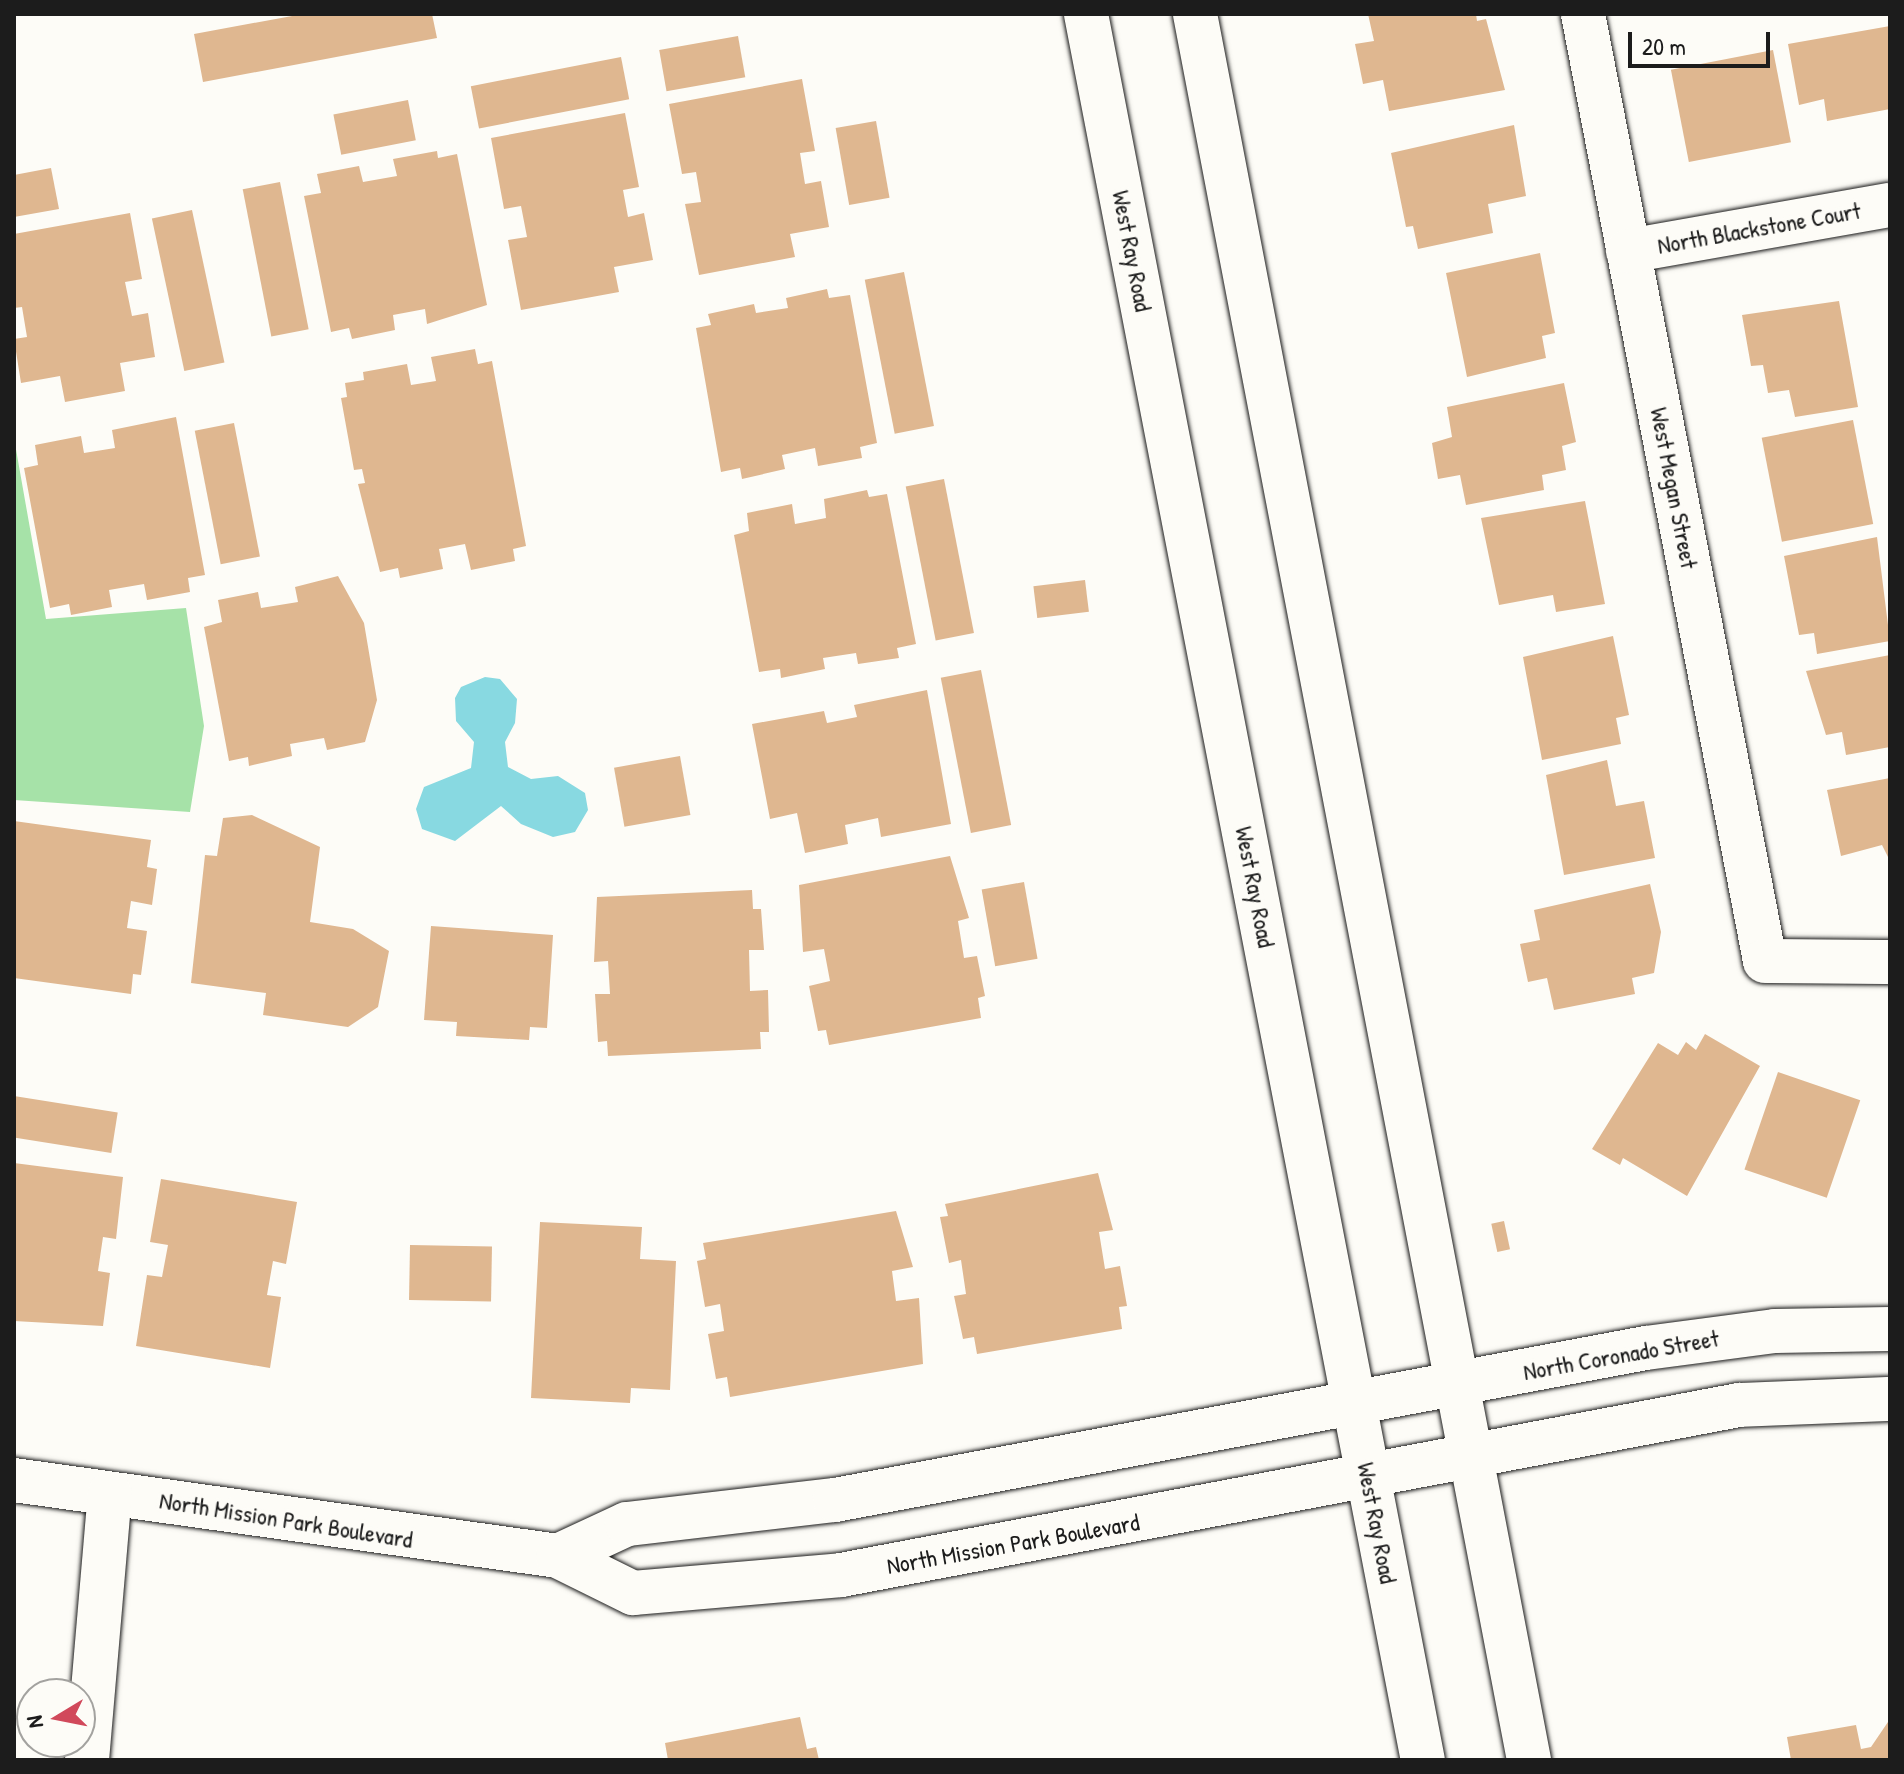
<!DOCTYPE html>
<style>
body{margin:0}
#map{position:relative;width:1904px;height:1774px;overflow:hidden;background:#fdfcf7;font-family:"Patrick Hand",sans-serif}
div>[style]{position:absolute}
.green>*{inset:0;background:#a6e2a8}
.water>*{inset:0;background:#88d9e1}
.building>*{inset:0;background:#dfb790;transform-origin:0 0}
.roads{filter:drop-shadow(0 0 2px #1c1c1c) drop-shadow(0 0 2px #1c1c1c)}
.minor>*{height:44px;margin:-22px;padding:0 22px;transform-origin:22px;border-radius:22px;background:#fdfcf7}
.major>*{height:44px;margin:-22px;padding:0 22px;transform-origin:22px;border-radius:22px;background:#fdfcf7}
span{translate:-50% -50%;white-space:nowrap;text-align:center;line-height:1.15;-webkit-text-stroke:7px #fdfcf7;paint-order:stroke}
.street-label{font-size:24px;color:#1c1c1c}
.frame{position:absolute;inset:0;border:16px solid #1c1c1c;pointer-events:none}
.north{position:absolute;left:16px;top:1678px;width:80px;height:80px;box-sizing:border-box;background:#fdfcf7;border:2px solid #a3a29f;border-radius:50%;rotate:260deg;font-size:22px;font-weight:700;line-height:32px;text-align:center;color:#1c1c1c}
.north::after{content:'';display:block;margin:auto;width:28px;height:36px;background:#d1495b;clip-path:polygon(50% 0,100% 100%,50% 72%,0 100%)}
.scale{position:absolute;left:1628px;top:32px;width:142px;height:36px;box-sizing:border-box;border:4px solid #1c1c1c;border-top:0;padding-left:10px;font-size:24px;line-height:28px;white-space:nowrap;color:#1c1c1c;-webkit-text-stroke:6px #fdfcf7;paint-order:stroke}
</style>
<div id="map">
<div class="green">
<div style="clip-path:polygon(14px 438px,46px 619px,186px 608px,204px 726px,190px 812px,14px 800px)"></div>
</div>
<div class="water">
<div style="clip-path:polygon(485px 677px,500px 679px,517px 699px,515px 723px,505px 742px,508px 767px,531px 779px,558px 776px,585px 793px,588px 810px,575px 832px,553px 837px,521px 824px,501px 806px,455px 841px,422px 829px,416px 809px,424px 787px,471px 768px,474px 742px,456px 721px,455px 698px,461px 687px)"></div>
</div>
<div class="building">
<div style="clip-path:polygon(303px 14px,432px 14px,437px 38px,203px 82px,194px 34px)"></div>
<div style="clip-path:polygon(1368px 14px,1476px 14px,1477px 21px,1486px 19px,1505px 90px,1389px 111px,1383px 80px,1363px 84px,1355px 44px,1374px 41px)"></div>
<div style="clip-path:polygon(1890px 26px,1890px 109px,1827px 121px,1824px 99px,1799px 105px,1788px 44px)"></div>
<div style="left:738px;top:36px;width:42px;height:80px;rotate:80deg"></div>
<div style="left:1773px;top:50px;width:94px;height:104px;rotate:79deg"></div>
<div style="left:621px;top:57px;width:43px;height:153px;rotate:79deg"></div>
<div style="clip-path:polygon(802px 79px,815px 151px,800px 153px,805px 184px,821px 181px,829px 227px,790px 234px,795px 257px,699px 275px,685px 204px,701px 202px,696px 172px,682px 174px,669px 104px)"></div>
<div style="left:408px;top:100px;width:41px;height:76px;rotate:79deg"></div>
<div style="clip-path:polygon(625px 113px,639px 187px,623px 190px,628px 217px,644px 213px,653px 260px,614px 267px,619px 292px,521px 310px,508px 240px,527px 237px,521px 206px,504px 209px,491px 138px)"></div>
<div style="left:876px;top:121px;width:78px;height:41px;rotate:80deg"></div>
<div style="clip-path:polygon(1514px 125px,1526px 196px,1488px 204px,1493px 233px,1418px 249px,1413px 226px,1406px 227px,1391px 153px)"></div>
<div style="clip-path:polygon(437px 151px,438px 158px,457px 154px,487px 305px,427px 324px,425px 309px,393px 315px,395px 330px,352px 339px,349px 328px,331px 332px,304px 196px,321px 193px,317px 174px,359px 166px,363px 182px,397px 176px,393px 159px)"></div>
<div style="clip-path:polygon(51px 168px,59px 209px,14px 217px,14px 175px)"></div>
<div style="left:280px;top:182px;width:150px;height:38px;rotate:79deg"></div>
<div style="left:192px;top:210px;width:156px;height:41px;rotate:78deg"></div>
<div style="clip-path:polygon(130px 213px,142px 279px,125px 282px,132px 316px,148px 313px,155px 357px,120px 363px,125px 391px,65px 402px,60px 376px,21px 383px,14px 339px,27px 337px,22px 307px,14px 308px,14px 234px)"></div>
<div style="clip-path:polygon(1540px 253px,1555px 333px,1542px 336px,1546px 358px,1467px 377px,1446px 273px)"></div>
<div style="left:904px;top:272px;width:157px;height:40px;rotate:79deg"></div>
<div style="clip-path:polygon(827px 289px,829px 298px,850px 295px,877px 443px,860px 447px,862px 458px,818px 466px,815px 448px,782px 455px,785px 469px,742px 479px,740px 468px,721px 472px,696px 328px,711px 325px,708px 314px,754px 304px,756px 313px,788px 308px,786px 298px)"></div>
<div style="clip-path:polygon(1839px 301px,1858px 407px,1795px 417px,1789px 390px,1768px 393px,1763px 365px,1751px 366px,1742px 315px)"></div>
<div style="clip-path:polygon(475px 349px,478px 364px,492px 361px,526px 546px,513px 549px,515px 561px,471px 570px,465px 544px,439px 549px,443px 569px,400px 578px,398px 568px,380px 572px,358px 484px,365px 483px,362px 469px,354px 470px,341px 398px,347px 397px,345px 383px,364px 380px,363px 372px,407px 364px,411px 385px,436px 381px,431px 357px)"></div>
<div style="clip-path:polygon(1564px 383px,1576px 442px,1562px 446px,1566px 470px,1542px 475px,1544px 490px,1466px 505px,1460px 475px,1438px 479px,1432px 443px,1452px 437px,1447px 407px)"></div>
<div style="clip-path:polygon(176px 417px,205px 575px,188px 578px,190px 592px,147px 600px,144px 584px,109px 590px,112px 607px,71px 615px,69px 604px,50px 608px,24px 468px,38px 465px,35px 445px,81px 436px,84px 453px,115px 448px,112px 430px)"></div>
<div style="left:1853px;top:420px;width:106px;height:93px;rotate:79deg"></div>
<div style="left:234px;top:423px;width:136px;height:40px;rotate:79deg"></div>
<div style="left:944px;top:479px;width:157px;height:39px;rotate:79deg"></div>
<div style="clip-path:polygon(867px 490px,869px 497px,887px 494px,916px 644px,897px 648px,899px 658px,858px 664px,856px 653px,823px 658px,825px 669px,781px 678px,780px 669px,759px 672px,734px 535px,749px 531px,747px 513px,792px 504px,795px 524px,826px 518px,824px 499px)"></div>
<div style="clip-path:polygon(1585px 501px,1605px 604px,1556px 612px,1553px 595px,1499px 605px,1481px 518px)"></div>
<div style="clip-path:polygon(1877px 537px,1890px 641px,1817px 654px,1814px 633px,1799px 635px,1784px 556px)"></div>
<div style="clip-path:polygon(338px 576px,364px 623px,377px 700px,365px 742px,327px 750px,324px 738px,290px 744px,292px 756px,249px 766px,248px 757px,229px 761px,204px 627px,222px 622px,218px 600px,258px 592px,261px 608px,298px 602px,295px 587px)"></div>
<div style="left:1085px;top:580px;width:32px;height:52px;rotate:83deg"></div>
<div style="clip-path:polygon(1613px 636px,1629px 715px,1616px 718px,1621px 744px,1542px 760px,1523px 657px)"></div>
<div style="clip-path:polygon(1890px 655px,1890px 747px,1846px 755px,1842px 732px,1826px 735px,1806px 671px)"></div>
<div style="left:981px;top:670px;width:158px;height:41px;rotate:79deg"></div>
<div style="clip-path:polygon(927px 690px,951px 824px,881px 837px,878px 818px,845px 825px,848px 844px,805px 853px,797px 813px,770px 819px,752px 724px,824px 711px,827px 723px,857px 717px,854px 705px)"></div>
<div style="left:680px;top:756px;width:60px;height:67px;rotate:80deg"></div>
<div style="clip-path:polygon(1607px 760px,1616px 806px,1644px 801px,1655px 858px,1564px 875px,1546px 775px)"></div>
<div style="clip-path:polygon(1890px 778px,1890px 861px,1882px 845px,1841px 856px,1827px 790px)"></div>
<div style="clip-path:polygon(252px 815px,320px 847px,310px 922px,353px 929px,389px 951px,378px 1007px,348px 1027px,263px 1015px,266px 993px,191px 983px,205px 855px,217px 856px,223px 818px)"></div>
<div style="clip-path:polygon(14px 821px,151px 840px,147px 867px,157px 869px,152px 905px,131px 901px,127px 928px,147px 931px,141px 975px,133px 974px,131px 994px,14px 978px)"></div>
<div style="clip-path:polygon(950px 856px,969px 918px,958px 921px,964px 958px,977px 956px,985px 996px,978px 998px,981px 1018px,829px 1045px,826px 1030px,818px 1031px,809px 986px,830px 981px,824px 949px,803px 952px,799px 885px)"></div>
<div style="left:1024px;top:882px;width:78px;height:43px;rotate:80deg"></div>
<div style="clip-path:polygon(1650px 884px,1661px 932px,1654px 973px,1632px 978px,1635px 994px,1554px 1010px,1547px 978px,1528px 982px,1520px 944px,1540px 940px,1534px 910px)"></div>
<div style="clip-path:polygon(752px 890px,753px 909px,761px 909px,764px 950px,749px 950px,750px 991px,768px 990px,769px 1032px,760px 1032px,761px 1049px,608px 1056px,607px 1041px,598px 1042px,595px 994px,610px 994px,608px 961px,594px 962px,597px 897px)"></div>
<div style="clip-path:polygon(431px 926px,553px 935px,547px 1028px,530px 1027px,529px 1040px,456px 1036px,457px 1022px,424px 1020px)"></div>
<div style="clip-path:polygon(1705px 1034px,1760px 1066px,1687px 1196px,1623px 1158px,1620px 1165px,1592px 1149px,1658px 1043px,1678px 1055px,1686px 1042px,1696px 1050px)"></div>
<div style="left:1778px;top:1072px;width:87px;height:103px;rotate:19deg"></div>
<div style="left:14px;top:1096px;width:105px;height:41px;rotate:9deg"></div>
<div style="clip-path:polygon(14px 1163px,123px 1177px,116px 1239px,103px 1237px,98px 1271px,110px 1273px,103px 1326px,14px 1321px)"></div>
<div style="clip-path:polygon(1098px 1173px,1113px 1230px,1099px 1232px,1105px 1269px,1120px 1266px,1127px 1306px,1119px 1307px,1122px 1329px,977px 1354px,974px 1337px,963px 1339px,954px 1296px,966px 1294px,961px 1260px,949px 1263px,940px 1217px,948px 1216px,945px 1204px)"></div>
<div style="clip-path:polygon(161px 1179px,297px 1202px,286px 1264px,273px 1261px,267px 1295px,281px 1297px,270px 1368px,136px 1346px,147px 1275px,162px 1277px,168px 1245px,150px 1242px)"></div>
<div style="clip-path:polygon(896px 1211px,913px 1267px,892px 1271px,896px 1301px,919px 1298px,923px 1364px,730px 1397px,727px 1377px,716px 1379px,708px 1334px,724px 1331px,720px 1304px,705px 1307px,697px 1261px,706px 1259px,703px 1243px)"></div>
<div style="left:1504px;top:1221px;width:29px;height:13px;rotate:78deg"></div>
<div style="clip-path:polygon(540px 1222px,642px 1227px,640px 1259px,676px 1261px,670px 1390px,631px 1388px,630px 1403px,531px 1398px)"></div>
<div style="left:410px;top:1245px;width:82px;height:55px;rotate:1deg"></div>
<div style="clip-path:polygon(800px 1717px,807px 1749px,816px 1747px,819px 1760px,668px 1760px,665px 1743px)"></div>
<div style="clip-path:polygon(1890px 1719px,1890px 1760px,1791px 1760px,1787px 1737px,1856px 1725px,1861px 1749px,1871px 1747px)"></div>
</div>
<div class="roads">
<div class="minor">
<div style="left:1583px;top:14px;width:964px;rotate:79.12deg"></div>
<div style="left:1765px;top:961px;width:125px;rotate:0.5deg"></div>
<div style="left:1628px;top:251px;width:266px;rotate:-10deg"></div>
<div style="left:14px;top:1480px;width:549px;rotate:7.95deg"></div>
<div style="left:558px;top:1556px;width:84px;rotate:26.3deg"></div>
<div style="left:633px;top:1593px;width:209px;rotate:-4.9deg"></div>
<div style="left:841px;top:1575px;width:914px;rotate:-10.72deg"></div>
<div style="left:1739px;top:1405px;width:151px;rotate:-2.3deg"></div>
<div style="left:558px;top:1556px;width:76px;rotate:-24.9deg"></div>
<div style="left:627px;top:1524px;width:209px;rotate:-6.6deg"></div>
<div style="left:835px;top:1500px;width:825px;rotate:-10.62deg"></div>
<div style="left:1646px;top:1348px;width:130px;rotate:-7.5deg"></div>
<div style="left:1775px;top:1331px;width:115px;rotate:-1deg"></div>
<div style="left:87px;top:1760px;width:267px;rotate:-85.1deg"></div>
</div>
<div class="major">
<div style="left:1086px;top:14px;width:1778px;rotate:79.08deg"></div>
<div style="left:1195px;top:14px;width:1778px;rotate:79.17deg"></div>
</div>
</div>
<div class="street-label">
<span style="left:1759px;top:228px;rotate:-10deg">North Blackstone Court</span>
<span style="left:1132px;top:251px;rotate:79deg">West Ray Road</span>
<span style="left:1674px;top:488px;rotate:79deg">West Megan Street</span>
<span style="left:1255px;top:887px;rotate:79deg">West Ray Road</span>
<span style="left:1621px;top:1355px;rotate:-10deg">North Coronado Street</span>
<span style="left:286px;top:1520px;rotate:9deg">North Mission Park Boulevard</span>
<span style="left:1377px;top:1523px;rotate:79deg">West Ray Road</span>
<span style="left:1013px;top:1544px;rotate:-10deg">North Mission Park Boulevard</span>
</div>
<div class="frame"></div>
<div class="north">N</div>
<div class="scale">20 m</div>
</div>
